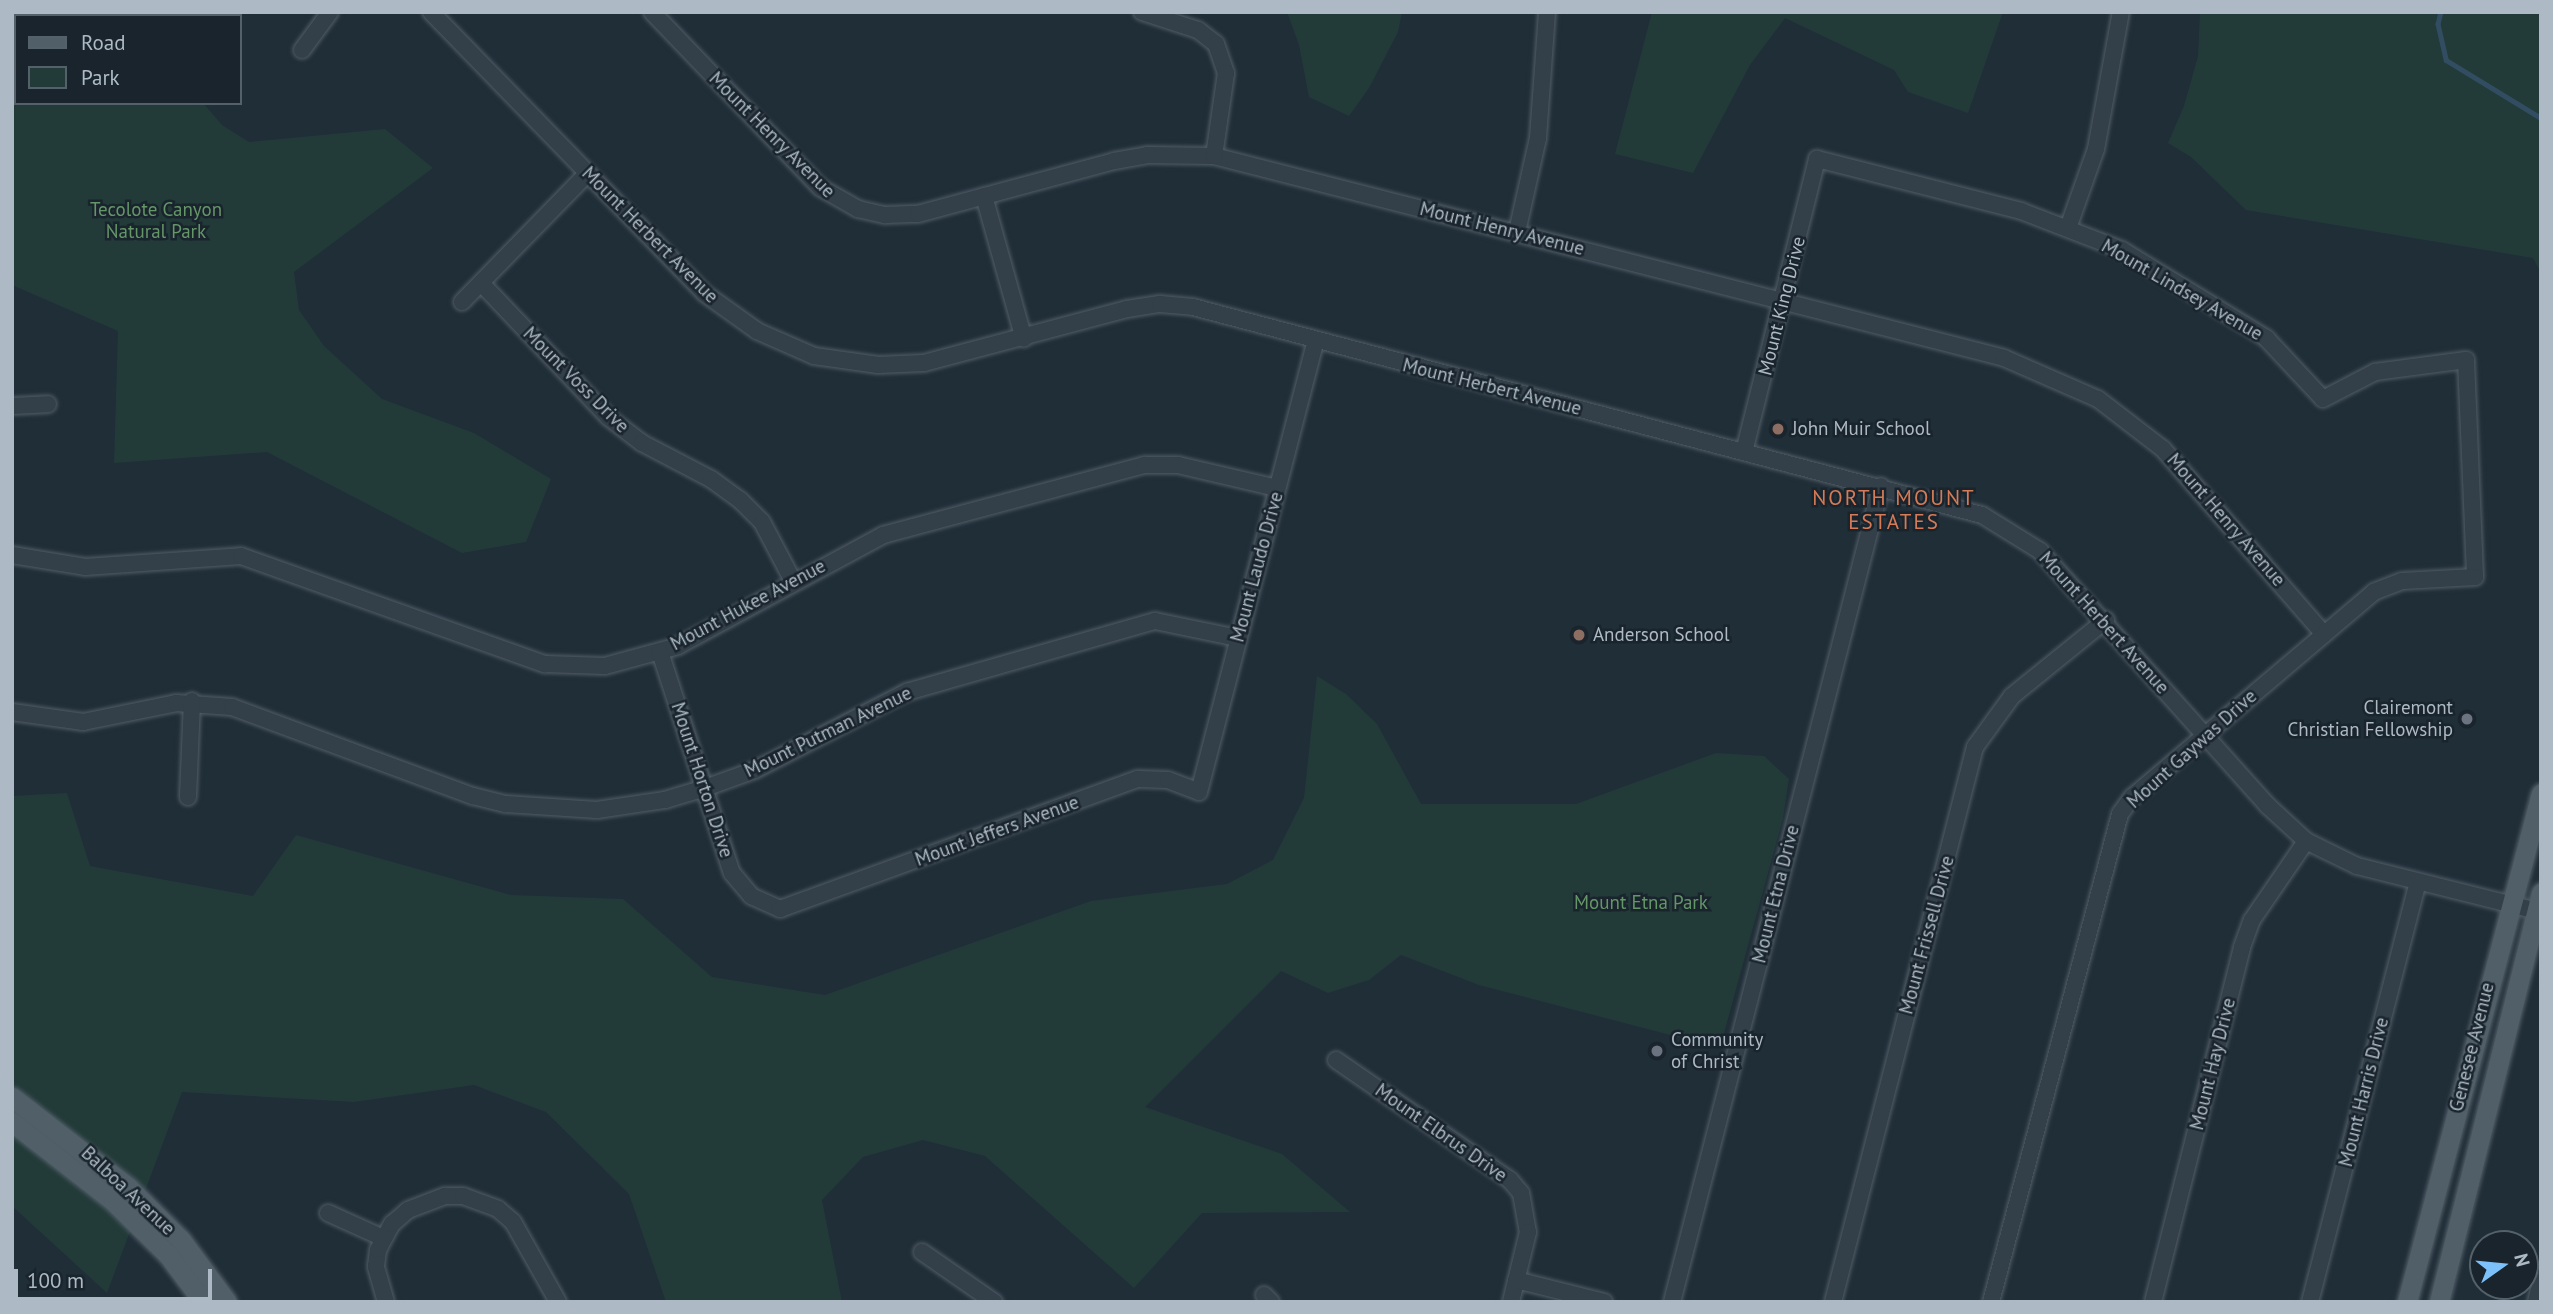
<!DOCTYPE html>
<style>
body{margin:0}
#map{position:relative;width:2553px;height:1314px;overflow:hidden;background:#202e38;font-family:"PT Sans",sans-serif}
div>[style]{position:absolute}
.green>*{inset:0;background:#223b39}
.stream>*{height:4.5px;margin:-2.25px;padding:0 2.25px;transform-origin:2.25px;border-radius:2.25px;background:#324d61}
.roads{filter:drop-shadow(0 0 2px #515d66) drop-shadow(0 0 2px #515d66)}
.minor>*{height:16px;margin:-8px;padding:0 8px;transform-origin:8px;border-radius:8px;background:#333f49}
.major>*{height:19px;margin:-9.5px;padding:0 9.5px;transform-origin:9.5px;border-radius:9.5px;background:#515f69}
.dots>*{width:19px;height:19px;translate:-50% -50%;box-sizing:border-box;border:4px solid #19242d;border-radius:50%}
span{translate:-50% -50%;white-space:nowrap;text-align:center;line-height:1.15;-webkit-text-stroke:5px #19242d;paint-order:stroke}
.street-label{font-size:19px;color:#adbac5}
.park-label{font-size:19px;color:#649668}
.poi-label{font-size:19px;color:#adbac5}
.left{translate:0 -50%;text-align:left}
.right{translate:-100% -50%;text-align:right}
.neighbourhood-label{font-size:21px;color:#d67b57;letter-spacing:2px}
.frame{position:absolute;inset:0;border:14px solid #adbac5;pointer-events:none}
.legend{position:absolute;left:14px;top:14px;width:228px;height:91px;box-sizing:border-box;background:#19242d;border:2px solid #54606a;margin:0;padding:9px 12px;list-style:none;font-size:21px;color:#adbac5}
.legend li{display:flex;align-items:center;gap:14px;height:35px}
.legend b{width:35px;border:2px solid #54606a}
.north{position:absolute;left:2469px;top:1230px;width:70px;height:70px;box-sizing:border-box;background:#19242d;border:2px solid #54606a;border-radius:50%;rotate:75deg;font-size:19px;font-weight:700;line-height:28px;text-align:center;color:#adbac5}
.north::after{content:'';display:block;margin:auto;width:24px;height:32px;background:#7dc1fb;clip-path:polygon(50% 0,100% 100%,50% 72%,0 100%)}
.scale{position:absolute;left:14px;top:1269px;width:198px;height:32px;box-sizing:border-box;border:4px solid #adbac5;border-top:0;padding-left:9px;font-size:21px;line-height:24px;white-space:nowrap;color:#adbac5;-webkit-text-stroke:5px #19242d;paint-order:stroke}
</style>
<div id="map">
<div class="green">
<div style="clip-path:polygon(12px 12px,185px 12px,16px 16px,16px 103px,203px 103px,222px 125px,249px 142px,385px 129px,433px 168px,294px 272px,299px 310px,324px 346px,382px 399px,474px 433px,551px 479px,526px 542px,462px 553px,267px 452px,114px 463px,118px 331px,12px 285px)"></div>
<div style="clip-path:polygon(1287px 12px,1402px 12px,1398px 32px,1369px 88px,1349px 116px,1309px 97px,1299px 45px)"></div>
<div style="clip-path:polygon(1652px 12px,2003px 12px,1968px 113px,1908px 92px,1894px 70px,1785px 18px,1750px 65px,1693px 173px,1615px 154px)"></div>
<div style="clip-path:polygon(2200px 12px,2541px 12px,2541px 273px,2533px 258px,2246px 210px,2191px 157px,2168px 143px,2184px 106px,2198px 56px)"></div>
<div style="clip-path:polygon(1317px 676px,1346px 694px,1377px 724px,1421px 804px,1576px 804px,1716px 753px,1764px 756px,1789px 779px,1783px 818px,1720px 1048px,1479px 985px,1401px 955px,1369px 980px,1328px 993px,1281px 971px,1145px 1107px,1282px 1154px,1350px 1212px,1202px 1213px,1134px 1288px,985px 1156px,923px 1140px,863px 1157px,822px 1200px,842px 1302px,666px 1302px,629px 1194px,546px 1112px,474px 1085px,354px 1102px,182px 1092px,107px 1293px,12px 1206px,12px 796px,67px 793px,90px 866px,253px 896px,296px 835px,511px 895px,623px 899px,712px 977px,825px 995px,1091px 901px,1227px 884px,1273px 860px,1304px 798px)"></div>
</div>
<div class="stream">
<div style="left:2441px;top:12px;width:12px;rotate:104deg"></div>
<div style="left:2438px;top:24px;width:37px;rotate:77deg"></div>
<div style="left:2446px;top:60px;width:111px;rotate:31.4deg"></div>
</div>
<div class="roads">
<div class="minor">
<div style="left:431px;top:12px;width:392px;rotate:45.8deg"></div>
<div style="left:704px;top:293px;width:65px;rotate:35.6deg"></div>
<div style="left:757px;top:331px;width:62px;rotate:23.7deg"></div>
<div style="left:814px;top:356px;width:65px;rotate:8deg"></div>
<div style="left:878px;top:365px;width:46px;rotate:-2.5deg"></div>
<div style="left:924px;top:363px;width:210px;rotate:-14.9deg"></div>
<div style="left:1127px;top:309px;width:33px;rotate:-9deg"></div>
<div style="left:1160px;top:304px;width:33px;rotate:5deg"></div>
<div style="left:1193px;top:307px;width:816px;rotate:14.77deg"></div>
<div style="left:1982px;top:515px;width:68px;rotate:31.8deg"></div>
<div style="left:2040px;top:551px;width:341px;rotate:48.2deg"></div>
<div style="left:2267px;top:805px;width:53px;rotate:42.7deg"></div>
<div style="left:2306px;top:841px;width:57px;rotate:26.1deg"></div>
<div style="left:2357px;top:866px;width:190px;rotate:14deg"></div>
<div style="left:652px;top:12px;width:244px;rotate:46.2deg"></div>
<div style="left:821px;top:188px;width:43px;rotate:29.6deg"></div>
<div style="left:858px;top:209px;width:28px;rotate:13deg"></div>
<div style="left:885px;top:215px;width:33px;rotate:-2deg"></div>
<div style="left:918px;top:214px;width:203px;rotate:-15.1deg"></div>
<div style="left:1114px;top:161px;width:34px;rotate:-10deg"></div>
<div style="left:1147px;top:155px;width:67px;rotate:0.9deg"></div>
<div style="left:1214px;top:156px;width:815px;rotate:14.34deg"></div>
<div style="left:2004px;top:358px;width:103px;rotate:23.6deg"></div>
<div style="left:2098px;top:399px;width:82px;rotate:37.6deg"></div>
<div style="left:2163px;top:449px;width:245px;rotate:49deg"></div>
<div style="left:1142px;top:12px;width:59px;rotate:17.8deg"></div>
<div style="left:1198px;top:30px;width:23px;rotate:38deg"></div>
<div style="left:1216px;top:44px;width:31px;rotate:71deg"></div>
<div style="left:1226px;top:73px;width:84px;rotate:98.2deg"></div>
<div style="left:302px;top:50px;width:47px;rotate:-53.6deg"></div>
<div style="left:984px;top:196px;width:148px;rotate:74.4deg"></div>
<div style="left:2068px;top:228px;width:84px;rotate:-70.5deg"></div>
<div style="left:2096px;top:149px;width:139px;rotate:-79.7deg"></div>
<div style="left:1517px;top:232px;width:96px;rotate:-77.4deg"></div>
<div style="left:1538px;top:138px;width:126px;rotate:-85.9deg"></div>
<div style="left:482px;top:284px;width:183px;rotate:46.5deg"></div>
<div style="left:608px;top:417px;width:43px;rotate:37.4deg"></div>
<div style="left:642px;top:443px;width:78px;rotate:27.6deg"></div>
<div style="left:711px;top:479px;width:36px;rotate:36deg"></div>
<div style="left:740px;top:500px;width:31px;rotate:45deg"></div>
<div style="left:762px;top:522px;width:67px;rotate:62.3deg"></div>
<div style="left:462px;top:302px;width:180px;rotate:-45.7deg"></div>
<div style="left:12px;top:406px;width:36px;rotate:-3deg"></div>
<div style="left:1744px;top:452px;width:302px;rotate:-76deg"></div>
<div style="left:1817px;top:159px;width:211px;rotate:14.3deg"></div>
<div style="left:2021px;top:211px;width:108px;rotate:21.1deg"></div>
<div style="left:2122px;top:250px;width:169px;rotate:31.4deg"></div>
<div style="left:2266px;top:338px;width:83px;rotate:46.9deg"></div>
<div style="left:2323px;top:399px;width:59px;rotate:-27.4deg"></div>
<div style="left:2375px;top:372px;width:92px;rotate:-7.5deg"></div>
<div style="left:2466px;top:360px;width:217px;rotate:87.6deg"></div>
<div style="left:2475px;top:577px;width:73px;rotate:176.9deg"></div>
<div style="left:2402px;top:581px;width:30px;rotate:159deg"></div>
<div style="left:2374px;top:592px;width:317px;rotate:139.7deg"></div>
<div style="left:2132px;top:797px;width:21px;rotate:125deg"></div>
<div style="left:2120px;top:814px;width:505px;rotate:104.81deg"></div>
<div style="left:12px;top:555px;width:74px;rotate:9.3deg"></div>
<div style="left:85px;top:567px;width:156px;rotate:-4deg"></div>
<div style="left:241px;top:556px;width:323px;rotate:19.6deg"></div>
<div style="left:545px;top:664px;width:60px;rotate:1.9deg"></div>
<div style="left:605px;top:666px;width:76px;rotate:-15.3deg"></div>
<div style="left:678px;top:646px;width:233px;rotate:-28.4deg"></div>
<div style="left:883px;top:535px;width:271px;rotate:-15deg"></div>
<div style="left:1145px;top:465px;width:33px"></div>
<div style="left:1178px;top:465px;width:102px;rotate:13.1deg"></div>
<div style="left:660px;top:652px;width:232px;rotate:72deg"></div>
<div style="left:732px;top:873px;width:30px;rotate:50deg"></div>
<div style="left:751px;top:896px;width:32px;rotate:24deg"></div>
<div style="left:780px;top:909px;width:381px;rotate:-20deg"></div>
<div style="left:1138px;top:779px;width:30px;rotate:2deg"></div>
<div style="left:1168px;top:780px;width:33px;rotate:21deg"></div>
<div style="left:1199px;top:792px;width:465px;rotate:-75.5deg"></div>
<div style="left:12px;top:712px;width:72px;rotate:8deg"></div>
<div style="left:83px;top:722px;width:95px;rotate:-11.5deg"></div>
<div style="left:176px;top:703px;width:56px;rotate:4.1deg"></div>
<div style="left:232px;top:707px;width:257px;rotate:20.3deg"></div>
<div style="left:473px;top:796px;width:34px;rotate:14deg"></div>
<div style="left:506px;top:804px;width:91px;rotate:3.8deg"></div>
<div style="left:597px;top:810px;width:69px;rotate:-8.4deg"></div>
<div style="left:665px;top:800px;width:42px;rotate:-16.7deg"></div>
<div style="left:705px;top:788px;width:53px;rotate:-19.8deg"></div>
<div style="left:755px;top:770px;width:171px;rotate:-27.2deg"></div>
<div style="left:907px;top:692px;width:258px;rotate:-16deg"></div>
<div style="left:1155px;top:621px;width:85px;rotate:11.6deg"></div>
<div style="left:188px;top:797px;width:96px;rotate:-87.6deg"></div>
<div style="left:1336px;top:1060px;width:211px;rotate:34.6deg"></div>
<div style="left:1510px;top:1180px;width:17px;rotate:50deg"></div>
<div style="left:1521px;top:1193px;width:40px;rotate:80deg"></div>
<div style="left:1528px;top:1232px;width:72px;rotate:103.7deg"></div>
<div style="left:328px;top:1213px;width:60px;rotate:24.4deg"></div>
<div style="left:922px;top:1252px;width:88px;rotate:34.8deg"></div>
<div style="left:1516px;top:1280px;width:91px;rotate:14deg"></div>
<div style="left:1264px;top:1295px;width:10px;rotate:45deg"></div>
<div style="left:386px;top:1302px;width:37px;rotate:-106deg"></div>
<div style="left:376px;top:1266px;width:16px;rotate:-83deg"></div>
<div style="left:378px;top:1250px;width:30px;rotate:-62deg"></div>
<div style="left:392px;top:1224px;width:21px;rotate:-41deg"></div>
<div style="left:408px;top:1210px;width:40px;rotate:-21deg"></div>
<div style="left:445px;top:1196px;width:18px"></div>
<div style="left:463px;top:1196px;width:37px;rotate:20deg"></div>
<div style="left:498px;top:1209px;width:20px;rotate:41deg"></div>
<div style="left:513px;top:1222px;width:92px;rotate:60.6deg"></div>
<div style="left:1672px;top:1302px;width:842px;rotate:-75.63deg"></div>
<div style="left:1833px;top:1302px;width:573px;rotate:-75.65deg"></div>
<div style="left:1975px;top:747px;width:63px;rotate:-54deg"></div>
<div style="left:2012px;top:696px;width:121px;rotate:-39deg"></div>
<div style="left:2153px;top:1302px;width:366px;rotate:-75.9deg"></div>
<div style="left:2242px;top:947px;width:29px;rotate:-70deg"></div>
<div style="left:2252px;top:920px;width:96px;rotate:-55.6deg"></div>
<div style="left:2310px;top:1302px;width:434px;rotate:-75.6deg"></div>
<div style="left:2536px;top:1302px;width:21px;rotate:-76deg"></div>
</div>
<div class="major">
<div style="left:12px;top:1097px;width:147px;rotate:37.8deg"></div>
<div style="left:128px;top:1187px;width:75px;rotate:45deg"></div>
<div style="left:181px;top:1240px;width:77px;rotate:53.4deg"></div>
<div style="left:12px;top:1122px;width:128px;rotate:38deg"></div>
<div style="left:113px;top:1201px;width:77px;rotate:44.5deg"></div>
<div style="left:168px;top:1255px;width:59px;rotate:53.3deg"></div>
<div style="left:2407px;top:1302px;width:526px;rotate:-75.25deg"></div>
<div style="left:2439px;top:1302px;width:422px;rotate:-76deg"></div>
</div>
</div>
<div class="dots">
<div style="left:1778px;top:429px;background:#8d6e63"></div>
<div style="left:1579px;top:635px;background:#8d6e63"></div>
<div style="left:2467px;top:719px;background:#6b7280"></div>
<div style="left:1657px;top:1051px;background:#6b7280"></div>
</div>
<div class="street-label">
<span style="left:772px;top:135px;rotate:45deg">Mount Henry Avenue</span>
<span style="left:1502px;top:229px;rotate:14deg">Mount Henry Avenue</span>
<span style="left:650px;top:235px;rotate:45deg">Mount Herbert Avenue</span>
<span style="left:2182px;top:290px;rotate:30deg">Mount Lindsey Avenue</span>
<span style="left:1782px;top:306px;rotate:-76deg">Mount King Drive</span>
<span style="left:576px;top:380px;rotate:45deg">Mount Voss Drive</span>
<span style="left:1492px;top:387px;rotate:14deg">Mount Herbert Avenue</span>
<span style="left:2226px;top:520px;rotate:49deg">Mount Henry Avenue</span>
<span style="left:1257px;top:567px;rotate:-75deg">Mount Laudo Drive</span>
<span style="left:748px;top:605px;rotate:-28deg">Mount Hukee Avenue</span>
<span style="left:2104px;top:623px;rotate:48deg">Mount Herbert Avenue</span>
<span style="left:828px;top:732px;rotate:-26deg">Mount Putman Avenue</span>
<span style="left:2192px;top:749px;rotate:-42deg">Mount Gaywas Drive</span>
<span style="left:702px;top:780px;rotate:72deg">Mount Horton Drive</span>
<span style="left:997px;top:831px;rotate:-20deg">Mount Jeffers Avenue</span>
<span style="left:1776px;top:894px;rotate:-76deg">Mount Etna Drive</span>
<span style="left:1927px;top:935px;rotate:-75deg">Mount Frissell Drive</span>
<span style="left:2472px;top:1047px;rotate:-76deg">Genesee Avenue</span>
<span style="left:2213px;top:1064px;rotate:-76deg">Mount Hay Drive</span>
<span style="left:2364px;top:1092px;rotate:-76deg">Mount Harris Drive</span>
<span style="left:1441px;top:1133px;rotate:35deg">Mount Elbrus Drive</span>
<span style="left:128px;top:1191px;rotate:43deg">Balboa Avenue</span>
</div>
<div class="park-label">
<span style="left:156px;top:221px">Tecolote Canyon<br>Natural Park</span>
<span style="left:1641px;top:903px">Mount Etna Park</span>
</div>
<div class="poi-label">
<span class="left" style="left:1792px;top:429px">John Muir School</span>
<span class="left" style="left:1593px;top:635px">Anderson School</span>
<span class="right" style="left:2453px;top:719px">Clairemont<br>Christian Fellowship</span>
<span class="left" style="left:1671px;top:1051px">Community<br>of Christ</span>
</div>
<div class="neighbourhood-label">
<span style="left:1894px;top:510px">NORTH MOUNT<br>ESTATES</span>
</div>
<div class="frame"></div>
<ul class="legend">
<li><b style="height:9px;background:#515f69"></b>Road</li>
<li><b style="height:19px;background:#223b39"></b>Park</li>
</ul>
<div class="north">N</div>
<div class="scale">100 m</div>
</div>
